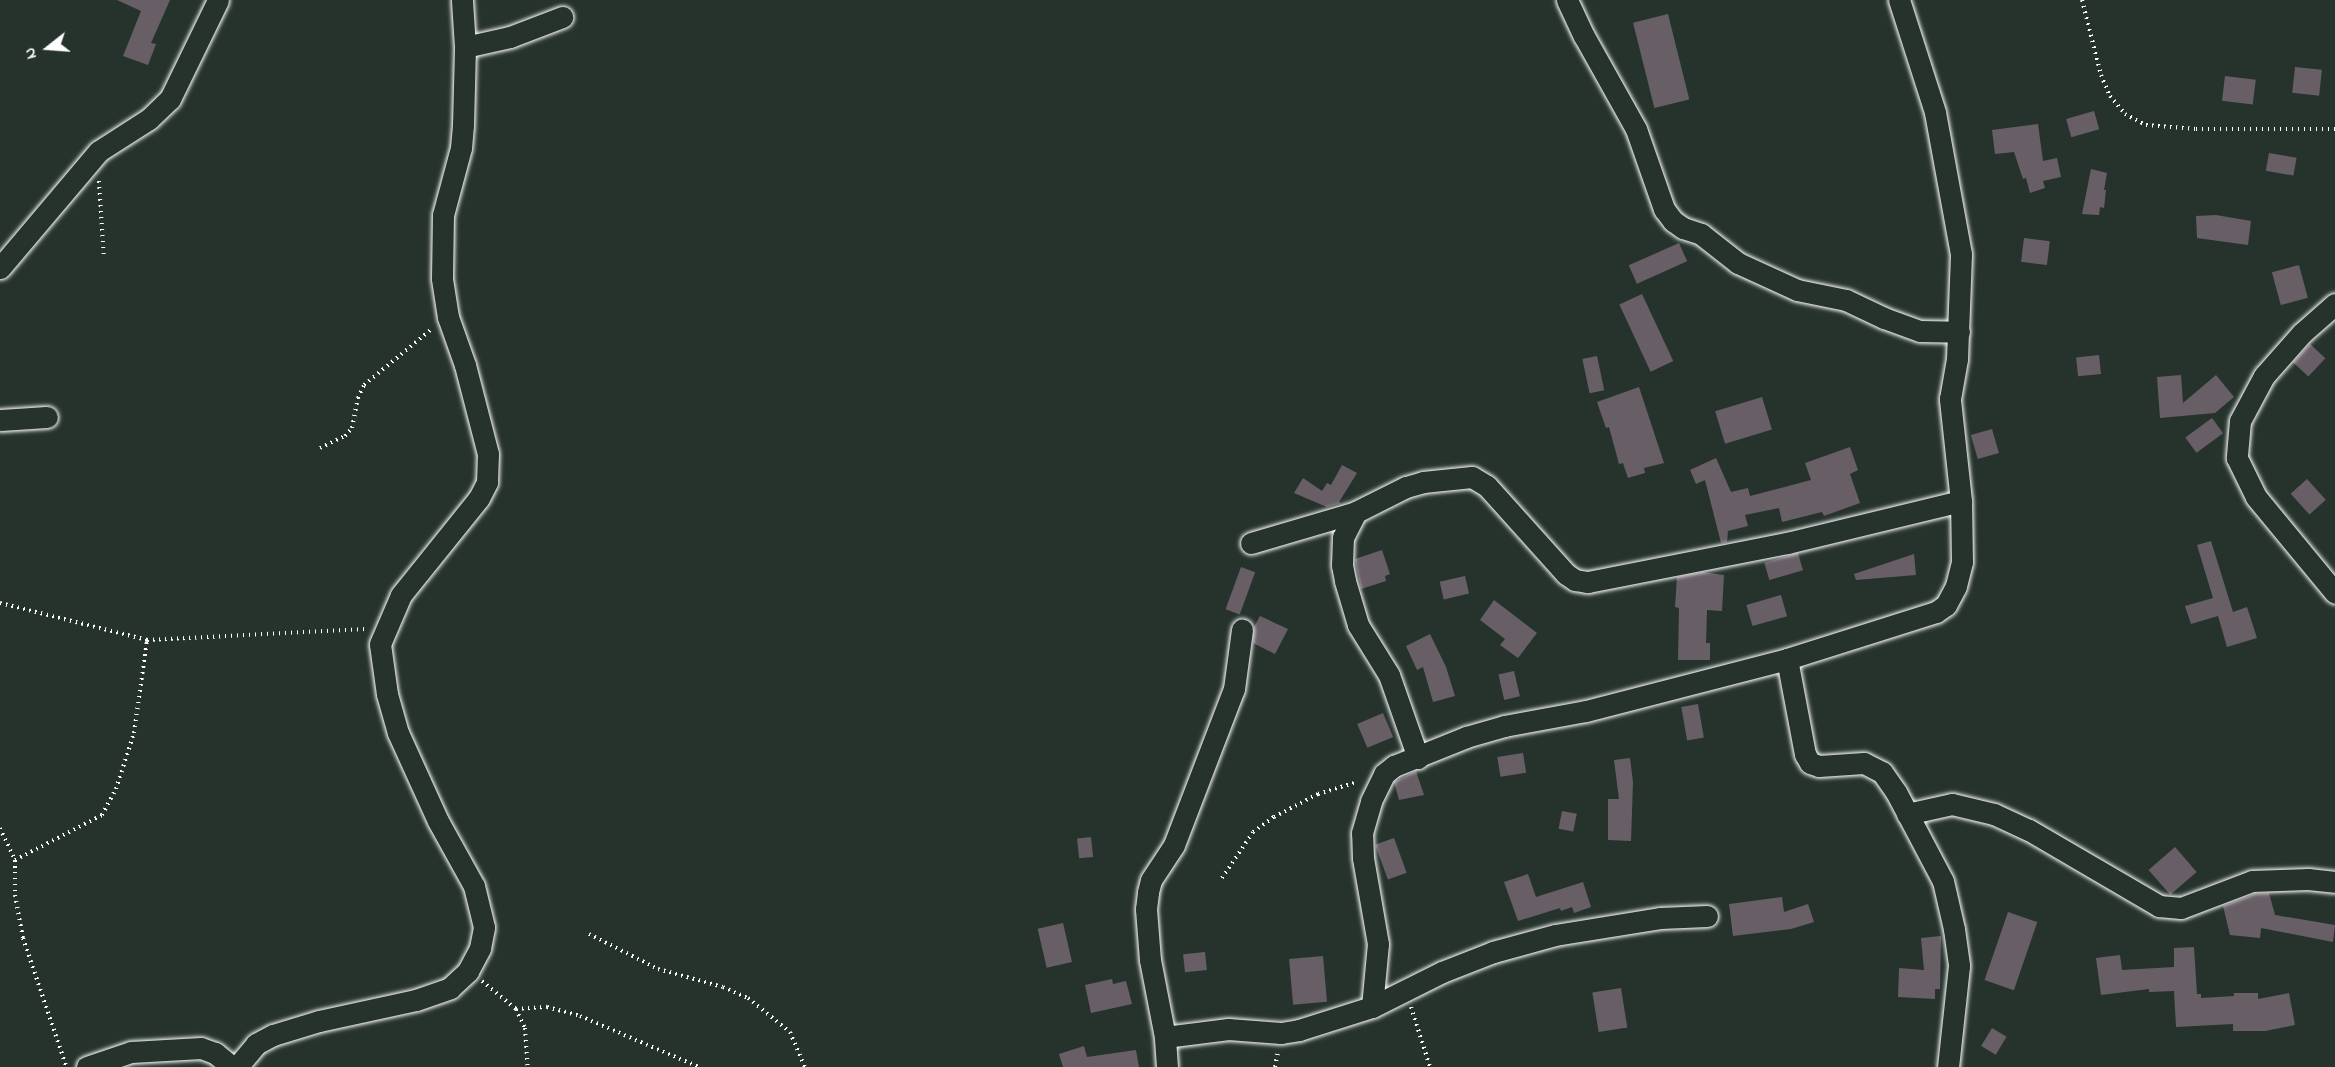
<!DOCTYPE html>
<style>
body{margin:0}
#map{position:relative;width:2335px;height:1067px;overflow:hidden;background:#26332d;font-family:"Indie Flower",sans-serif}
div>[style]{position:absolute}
.building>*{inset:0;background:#685f66;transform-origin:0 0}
.path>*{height:4px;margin-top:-2px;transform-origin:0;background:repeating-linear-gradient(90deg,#fff 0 1.5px,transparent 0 6px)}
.roads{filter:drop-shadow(0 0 2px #fff) drop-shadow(0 0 2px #fff)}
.minor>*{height:21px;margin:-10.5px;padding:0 10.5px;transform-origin:10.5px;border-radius:10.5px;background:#26332d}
span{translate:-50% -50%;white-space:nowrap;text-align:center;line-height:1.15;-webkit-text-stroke:5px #26332d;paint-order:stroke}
.north{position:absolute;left:18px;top:18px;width:60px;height:60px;-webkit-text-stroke:4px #26332d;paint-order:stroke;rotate:253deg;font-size:16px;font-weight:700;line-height:24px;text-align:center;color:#fff}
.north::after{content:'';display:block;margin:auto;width:21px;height:27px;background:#fff;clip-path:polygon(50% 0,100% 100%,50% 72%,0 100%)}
</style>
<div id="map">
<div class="building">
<div style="clip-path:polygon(117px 0,170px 0,151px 43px,156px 44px,148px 65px,123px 56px,141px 11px)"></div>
<div style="left:1668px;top:14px;width:88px;height:36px;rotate:76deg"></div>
<div style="left:2295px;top:67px;width:27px;height:26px;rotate:6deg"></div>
<div style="left:2225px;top:76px;width:31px;height:25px;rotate:7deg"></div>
<div style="left:2094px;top:111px;width:19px;height:29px;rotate:74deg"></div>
<div style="clip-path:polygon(2038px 124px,2043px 161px,2057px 158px,2061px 177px,2043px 181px,2045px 188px,2030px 193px,2026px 178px,2023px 179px,2014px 152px,1995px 154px,1992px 130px)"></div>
<div style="left:2269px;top:153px;width:28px;height:18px;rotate:10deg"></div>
<div style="clip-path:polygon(2091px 169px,2107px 173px,2104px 190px,2106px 190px,2104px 208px,2100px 207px,2099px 215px,2082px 214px)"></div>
<div style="clip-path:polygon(2216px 215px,2251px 221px,2248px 245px,2197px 238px,2196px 216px)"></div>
<div style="left:2024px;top:238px;width:26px;height:24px;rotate:7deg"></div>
<div style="left:1679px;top:243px;width:20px;height:55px;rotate:66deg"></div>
<div style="left:2299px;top:265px;width:34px;height:28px;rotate:75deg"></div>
<div style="left:1642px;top:294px;width:74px;height:25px;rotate:65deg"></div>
<div style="left:2310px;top:344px;width:21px;height:25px;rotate:43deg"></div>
<div style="left:2099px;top:355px;width:19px;height:23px;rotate:84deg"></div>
<div style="left:1597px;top:356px;width:35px;height:15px;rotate:78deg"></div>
<div style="clip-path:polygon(2181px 375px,2183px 403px,2216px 375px,2234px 397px,2215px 413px,2160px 418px,2157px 377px)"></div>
<div style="clip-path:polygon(1639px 387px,1664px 463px,1644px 468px,1645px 473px,1628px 478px,1623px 463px,1619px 464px,1609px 427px,1606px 428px,1597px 402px)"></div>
<div style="left:1762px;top:397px;width:34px;height:49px;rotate:73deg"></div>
<div style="left:2212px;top:418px;width:19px;height:33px;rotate:54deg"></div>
<div style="left:1992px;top:429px;width:25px;height:22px;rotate:74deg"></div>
<div style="clip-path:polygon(1850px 447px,1858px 470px,1850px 474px,1860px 503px,1824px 516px,1822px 512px,1782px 522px,1779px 508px,1745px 515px,1748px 526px,1728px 531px,1727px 542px,1721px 543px,1705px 480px,1696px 484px,1690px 470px,1716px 458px,1731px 492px,1748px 488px,1750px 496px,1811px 480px,1805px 463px)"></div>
<div style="clip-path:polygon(1342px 465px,1357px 473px,1339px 502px,1341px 503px,1327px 507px,1294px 493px,1303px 478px,1322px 491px,1327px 483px,1331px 485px)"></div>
<div style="left:2307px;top:479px;width:28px;height:22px;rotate:48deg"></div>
<div style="clip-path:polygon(2211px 541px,2233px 612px,2247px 607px,2257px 638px,2227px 647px,2218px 616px,2191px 624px,2185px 606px,2213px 598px,2197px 545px)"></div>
<div style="clip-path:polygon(1382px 550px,1390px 574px,1385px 576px,1386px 581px,1361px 589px,1355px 559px)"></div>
<div style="left:1798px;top:553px;width:18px;height:35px;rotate:74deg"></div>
<div style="clip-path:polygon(1914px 554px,1916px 575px,1856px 580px,1854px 574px)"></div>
<div style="left:1241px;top:567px;width:15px;height:45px;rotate:20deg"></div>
<div style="clip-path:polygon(1703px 572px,1724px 575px,1722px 611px,1707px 610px,1706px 643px,1710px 643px,1710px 660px,1678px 660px,1679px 608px,1675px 607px,1677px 577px)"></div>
<div style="left:1465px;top:576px;width:18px;height:26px;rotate:77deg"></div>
<div style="left:1781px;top:595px;width:22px;height:36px;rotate:74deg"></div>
<div style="clip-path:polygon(1494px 600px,1537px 633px,1518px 658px,1500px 645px,1505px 639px,1480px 620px)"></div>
<div style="clip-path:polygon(1260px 616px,1288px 629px,1275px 654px,1253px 643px,1254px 627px)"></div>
<div style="clip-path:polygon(1430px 634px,1446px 667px,1455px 696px,1433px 702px,1423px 667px,1417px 670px,1406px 646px)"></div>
<div style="left:1514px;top:671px;width:26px;height:16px;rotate:77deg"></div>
<div style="left:1698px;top:704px;width:34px;height:17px;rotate:80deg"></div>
<div style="left:1383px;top:713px;width:26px;height:28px;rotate:67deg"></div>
<div style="left:1523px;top:753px;width:20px;height:26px;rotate:81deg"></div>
<div style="clip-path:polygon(1630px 758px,1633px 782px,1631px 841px,1608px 840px,1608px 799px,1619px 799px,1614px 760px)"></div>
<div style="clip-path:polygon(1416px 771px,1424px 795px,1399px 800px,1394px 782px)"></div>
<div style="left:1562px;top:811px;width:15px;height:18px;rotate:11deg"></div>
<div style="left:1091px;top:837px;width:20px;height:14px;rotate:84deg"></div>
<div style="left:1394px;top:838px;width:37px;height:20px;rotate:70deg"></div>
<div style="left:2175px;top:847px;width:33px;height:35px;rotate:49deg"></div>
<div style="clip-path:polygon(1528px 874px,1536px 897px,1583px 882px,1591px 907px,1574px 913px,1572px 907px,1561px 911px,1560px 908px,1518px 921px,1504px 882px)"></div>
<div style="clip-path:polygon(2269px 893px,2275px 915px,2335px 925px,2333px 942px,2261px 928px,2260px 938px,2230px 935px,2223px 906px,2255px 894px)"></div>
<div style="clip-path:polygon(1782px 897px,1784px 912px,1808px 904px,1814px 922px,1791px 929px,1733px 936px,1729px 904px)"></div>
<div style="left:2008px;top:912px;width:31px;height:72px;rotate:19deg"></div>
<div style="left:1063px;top:923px;width:40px;height:26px;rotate:77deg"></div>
<div style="clip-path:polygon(1941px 936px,1940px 989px,1935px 989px,1935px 999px,1898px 997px,1899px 968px,1924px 970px,1921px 938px)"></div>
<div style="clip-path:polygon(2194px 947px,2197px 994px,2201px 994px,2201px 998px,2234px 996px,2234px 993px,2258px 993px,2258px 999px,2289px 993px,2295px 1025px,2265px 1031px,2233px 1031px,2233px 1024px,2176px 1027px,2174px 991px,2149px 992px,2149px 989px,2101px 995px,2096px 958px,2120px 955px,2122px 970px,2174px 967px,2174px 948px)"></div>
<div style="left:1205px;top:952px;width:18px;height:22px;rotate:84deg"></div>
<div style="left:1323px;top:956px;width:46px;height:34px;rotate:85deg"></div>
<div style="clip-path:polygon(1112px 979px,1113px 984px,1126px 981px,1132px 1004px,1091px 1013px,1085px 985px)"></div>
<div style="left:1621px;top:988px;width:40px;height:29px;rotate:81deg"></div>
<div style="left:1992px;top:1028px;width:17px;height:21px;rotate:31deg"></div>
<div style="clip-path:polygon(1084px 1046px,1087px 1057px,1136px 1050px,1139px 1067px,1063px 1067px,1059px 1054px)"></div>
</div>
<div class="path">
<div style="left:2082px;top:0;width:77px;rotate:75.8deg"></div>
<div style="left:2101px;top:75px;width:23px;rotate:67deg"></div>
<div style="left:2110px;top:96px;width:23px;rotate:50deg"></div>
<div style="left:2125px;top:114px;width:24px;rotate:28deg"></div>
<div style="left:2146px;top:125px;width:50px;rotate:4.6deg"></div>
<div style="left:2196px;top:129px;width:139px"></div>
<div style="left:99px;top:181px;width:78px;rotate:86.3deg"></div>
<div style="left:320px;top:448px;width:28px;rotate:-26deg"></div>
<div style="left:345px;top:436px;width:11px;rotate:-49deg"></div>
<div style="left:352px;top:428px;width:31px;rotate:-79deg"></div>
<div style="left:358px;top:398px;width:14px;rotate:-65deg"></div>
<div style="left:364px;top:385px;width:89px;rotate:-39.6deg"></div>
<div style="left:0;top:603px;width:152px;rotate:14.1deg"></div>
<div style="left:147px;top:640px;width:219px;rotate:-2.9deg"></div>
<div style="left:0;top:828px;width:35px;rotate:65deg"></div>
<div style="left:15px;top:860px;width:35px;rotate:90deg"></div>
<div style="left:15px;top:895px;width:44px;rotate:79.5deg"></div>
<div style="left:23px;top:938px;width:135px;rotate:71.4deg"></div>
<div style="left:15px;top:860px;width:98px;rotate:-27.3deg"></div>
<div style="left:102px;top:815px;width:30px;rotate:-62deg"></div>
<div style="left:116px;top:789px;width:59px;rotate:-72.2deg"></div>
<div style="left:134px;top:733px;width:94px;rotate:-82deg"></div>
<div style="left:1222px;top:878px;width:55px;rotate:-56deg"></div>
<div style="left:1253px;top:832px;width:26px;rotate:-36deg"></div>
<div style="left:1274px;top:817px;width:50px;rotate:-27.6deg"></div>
<div style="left:1318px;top:794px;width:41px;rotate:-17.1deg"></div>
<div style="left:589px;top:934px;width:77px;rotate:26.9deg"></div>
<div style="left:658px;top:969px;width:67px;rotate:15.5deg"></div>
<div style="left:723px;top:987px;width:27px;rotate:24deg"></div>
<div style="left:748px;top:998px;width:54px;rotate:39deg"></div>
<div style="left:790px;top:1032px;width:38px;rotate:67deg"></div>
<div style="left:482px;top:981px;width:44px;rotate:39.5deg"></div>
<div style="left:516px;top:1009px;width:21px;rotate:65deg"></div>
<div style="left:525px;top:1028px;width:39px;rotate:86deg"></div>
<div style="left:1411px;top:1007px;width:63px;rotate:72.4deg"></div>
<div style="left:516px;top:1009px;width:31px;rotate:-4deg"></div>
<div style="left:547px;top:1007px;width:34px;rotate:15deg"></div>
<div style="left:580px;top:1016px;width:129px;rotate:23.2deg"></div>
<div style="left:1275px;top:1067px;width:16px;rotate:-79deg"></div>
</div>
<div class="roads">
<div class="minor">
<div style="left:1567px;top:0;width:40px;rotate:65deg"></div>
<div style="left:1584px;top:36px;width:107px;rotate:60.8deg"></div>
<div style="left:1636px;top:129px;width:85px;rotate:70.7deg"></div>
<div style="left:1664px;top:209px;width:15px;rotate:53deg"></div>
<div style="left:1673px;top:221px;width:12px;rotate:35deg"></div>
<div style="left:1683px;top:228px;width:19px;rotate:18deg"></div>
<div style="left:1701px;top:234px;width:47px;rotate:38.1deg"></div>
<div style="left:1738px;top:263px;width:65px;rotate:24.6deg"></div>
<div style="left:1797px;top:290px;width:50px;rotate:11.5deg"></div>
<div style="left:1846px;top:300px;width:42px;rotate:25.3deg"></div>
<div style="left:1884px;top:318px;width:38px;rotate:20deg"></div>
<div style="left:1920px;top:331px;width:39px;rotate:1deg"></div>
<div style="left:465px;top:47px;width:46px;rotate:-12.5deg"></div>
<div style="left:510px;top:37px;width:56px;rotate:-21deg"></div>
<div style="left:0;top:268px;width:153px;rotate:-49.8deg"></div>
<div style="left:99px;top:151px;width:59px;rotate:-32.6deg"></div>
<div style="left:149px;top:119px;width:29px;rotate:-44deg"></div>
<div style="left:170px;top:99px;width:110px;rotate:-64.1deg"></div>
<div style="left:2335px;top:304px;width:44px;rotate:138.7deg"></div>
<div style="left:2302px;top:333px;width:57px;rotate:131.5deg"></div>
<div style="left:2264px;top:376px;width:51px;rotate:118.1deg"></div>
<div style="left:2240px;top:421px;width:37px;rotate:95deg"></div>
<div style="left:2237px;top:458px;width:43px;rotate:64deg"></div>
<div style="left:2256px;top:497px;width:124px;rotate:50.5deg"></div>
<div style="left:0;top:420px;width:47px;rotate:-3.7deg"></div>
<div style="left:1356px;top:512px;width:28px;rotate:117deg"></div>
<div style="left:1343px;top:537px;width:28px;rotate:92deg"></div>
<div style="left:1342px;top:565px;width:16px;rotate:79deg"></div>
<div style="left:1345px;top:581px;width:46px;rotate:73.5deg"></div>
<div style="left:1358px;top:625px;width:59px;rotate:58.2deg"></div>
<div style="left:1389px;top:675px;width:88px;rotate:70.7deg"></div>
<div style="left:1251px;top:543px;width:109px;rotate:-16.4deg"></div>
<div style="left:1356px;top:512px;width:56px;rotate:-26.6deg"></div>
<div style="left:1406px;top:487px;width:18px;rotate:-16deg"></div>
<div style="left:1423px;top:482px;width:49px;rotate:-5.8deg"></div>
<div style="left:1472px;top:477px;width:17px;rotate:31deg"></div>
<div style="left:1487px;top:486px;width:118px;rotate:48.1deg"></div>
<div style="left:1566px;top:574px;width:11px;rotate:34deg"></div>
<div style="left:1575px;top:580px;width:13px;rotate:9deg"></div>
<div style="left:1588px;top:582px;width:203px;rotate:-11.1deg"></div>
<div style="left:1787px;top:543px;width:179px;rotate:-13.6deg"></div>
<div style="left:1787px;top:659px;width:97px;rotate:79.3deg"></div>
<div style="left:1805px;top:754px;width:10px;rotate:61deg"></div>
<div style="left:1810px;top:763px;width:9px;rotate:18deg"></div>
<div style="left:1819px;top:766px;width:45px;rotate:-3.8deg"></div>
<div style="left:1864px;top:763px;width:20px;rotate:27deg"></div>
<div style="left:1882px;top:772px;width:24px;rotate:55deg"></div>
<div style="left:1896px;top:792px;width:101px;rotate:62.2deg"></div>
<div style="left:1943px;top:881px;width:49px;rotate:77.1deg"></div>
<div style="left:1954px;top:929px;width:37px;rotate:82deg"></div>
<div style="left:1959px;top:966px;width:102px;rotate:96.2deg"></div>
<div style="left:1907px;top:814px;width:46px;rotate:-12.5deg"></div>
<div style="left:1952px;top:804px;width:43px;rotate:13.4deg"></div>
<div style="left:1994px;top:814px;width:38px;rotate:25deg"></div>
<div style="left:2029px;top:830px;width:151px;rotate:30.3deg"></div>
<div style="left:2159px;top:906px;width:22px;rotate:5deg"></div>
<div style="left:2181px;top:908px;width:76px;rotate:-20.8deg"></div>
<div style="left:2252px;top:881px;width:56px;rotate:-2deg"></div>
<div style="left:2308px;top:879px;width:27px;rotate:6deg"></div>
<div style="left:1372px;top:1007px;width:63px;rotate:-84.6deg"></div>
<div style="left:1378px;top:944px;width:87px;rotate:-99.9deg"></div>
<div style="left:1363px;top:858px;width:25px;rotate:-92deg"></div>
<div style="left:1362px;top:833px;width:33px;rotate:-74deg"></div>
<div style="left:1371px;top:801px;width:30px;rotate:-64deg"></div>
<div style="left:1384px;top:774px;width:13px;rotate:-39deg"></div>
<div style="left:1394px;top:766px;width:78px;rotate:-21.9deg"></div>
<div style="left:1466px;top:737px;width:40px;rotate:-16deg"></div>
<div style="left:1504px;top:726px;width:83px;rotate:-10.4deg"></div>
<div style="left:1586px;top:711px;width:208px;rotate:-14.5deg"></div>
<div style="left:1787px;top:659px;width:156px;rotate:-17.5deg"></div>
<div style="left:1936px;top:612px;width:12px;rotate:-35deg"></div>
<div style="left:1946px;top:605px;width:21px;rotate:-62deg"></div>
<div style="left:1956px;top:586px;width:25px;rotate:-76deg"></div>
<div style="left:1962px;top:562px;width:61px;rotate:-90.9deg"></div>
<div style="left:1961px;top:501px;width:103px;rotate:-96.2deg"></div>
<div style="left:1950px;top:399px;width:41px;rotate:-80.1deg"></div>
<div style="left:1957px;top:359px;width:105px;rotate:-87.8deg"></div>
<div style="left:1961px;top:254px;width:144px;rotate:-100.4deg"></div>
<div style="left:1935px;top:112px;width:118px;rotate:-107.8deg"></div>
<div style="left:1165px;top:1037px;width:64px;rotate:-7.2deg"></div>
<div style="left:1228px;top:1029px;width:53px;rotate:4.3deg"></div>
<div style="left:1281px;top:1033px;width:18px;rotate:-9deg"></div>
<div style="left:1299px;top:1030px;width:77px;rotate:-17.5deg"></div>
<div style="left:1372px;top:1007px;width:78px;rotate:-26.6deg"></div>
<div style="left:1442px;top:972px;width:55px;rotate:-21.4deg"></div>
<div style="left:1493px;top:952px;width:64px;rotate:-15.3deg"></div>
<div style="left:1555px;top:935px;width:106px;rotate:-9.2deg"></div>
<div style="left:1660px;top:918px;width:47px;rotate:-2.4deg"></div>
<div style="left:87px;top:1067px;width:46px;rotate:-18.8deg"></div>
<div style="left:131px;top:1052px;width:70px;rotate:-3.3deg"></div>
<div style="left:201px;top:1048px;width:15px;rotate:20deg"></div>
<div style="left:215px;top:1053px;width:22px;rotate:39deg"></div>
<div style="left:237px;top:1067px;width:30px;rotate:-50deg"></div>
<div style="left:256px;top:1044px;width:19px;rotate:-28deg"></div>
<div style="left:273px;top:1035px;width:48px;rotate:-16.9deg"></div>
<div style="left:319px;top:1021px;width:99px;rotate:-12.2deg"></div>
<div style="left:416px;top:1000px;width:36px;rotate:-19deg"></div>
<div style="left:450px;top:988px;width:25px;rotate:-43deg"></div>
<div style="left:468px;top:971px;width:26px;rotate:-62deg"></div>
<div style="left:480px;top:948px;width:21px;rotate:-79deg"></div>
<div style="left:484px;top:927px;width:42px;rotate:-103.7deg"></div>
<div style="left:474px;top:886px;width:74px;rotate:-119deg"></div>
<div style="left:438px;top:821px;width:97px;rotate:-114.4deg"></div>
<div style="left:398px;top:733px;width:41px;rotate:-105.8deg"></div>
<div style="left:387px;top:694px;width:50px;rotate:-98deg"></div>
<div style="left:380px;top:644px;width:53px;rotate:-66.8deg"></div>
<div style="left:401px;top:595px;width:124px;rotate:-51.2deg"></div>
<div style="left:479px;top:498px;width:18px;rotate:-63deg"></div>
<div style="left:487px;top:482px;width:28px;rotate:-88deg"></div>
<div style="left:488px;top:454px;width:92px;rotate:-104.5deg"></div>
<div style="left:465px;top:365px;width:51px;rotate:-109.5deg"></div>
<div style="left:448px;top:317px;width:39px;rotate:-99deg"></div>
<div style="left:442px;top:278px;width:63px;rotate:-89.1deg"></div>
<div style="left:443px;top:215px;width:69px;rotate:-75deg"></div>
<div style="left:461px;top:148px;width:23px;rotate:-85deg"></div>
<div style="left:463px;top:125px;width:78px;rotate:-88.5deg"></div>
<div style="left:465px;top:47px;width:47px;rotate:-93.7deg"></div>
<div style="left:1167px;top:1067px;width:30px;rotate:-94deg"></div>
<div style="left:1165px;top:1037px;width:78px;rotate:-101deg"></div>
<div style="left:1150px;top:960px;width:51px;rotate:-94.5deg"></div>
<div style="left:1146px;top:909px;width:17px;rotate:-83deg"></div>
<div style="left:1148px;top:892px;width:12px;rotate:-76deg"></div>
<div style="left:1151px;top:880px;width:42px;rotate:-56.7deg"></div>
<div style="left:1174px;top:845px;width:167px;rotate:-69deg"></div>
<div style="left:1234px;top:689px;width:60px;rotate:-82.3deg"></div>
</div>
</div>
<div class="north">N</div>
</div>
